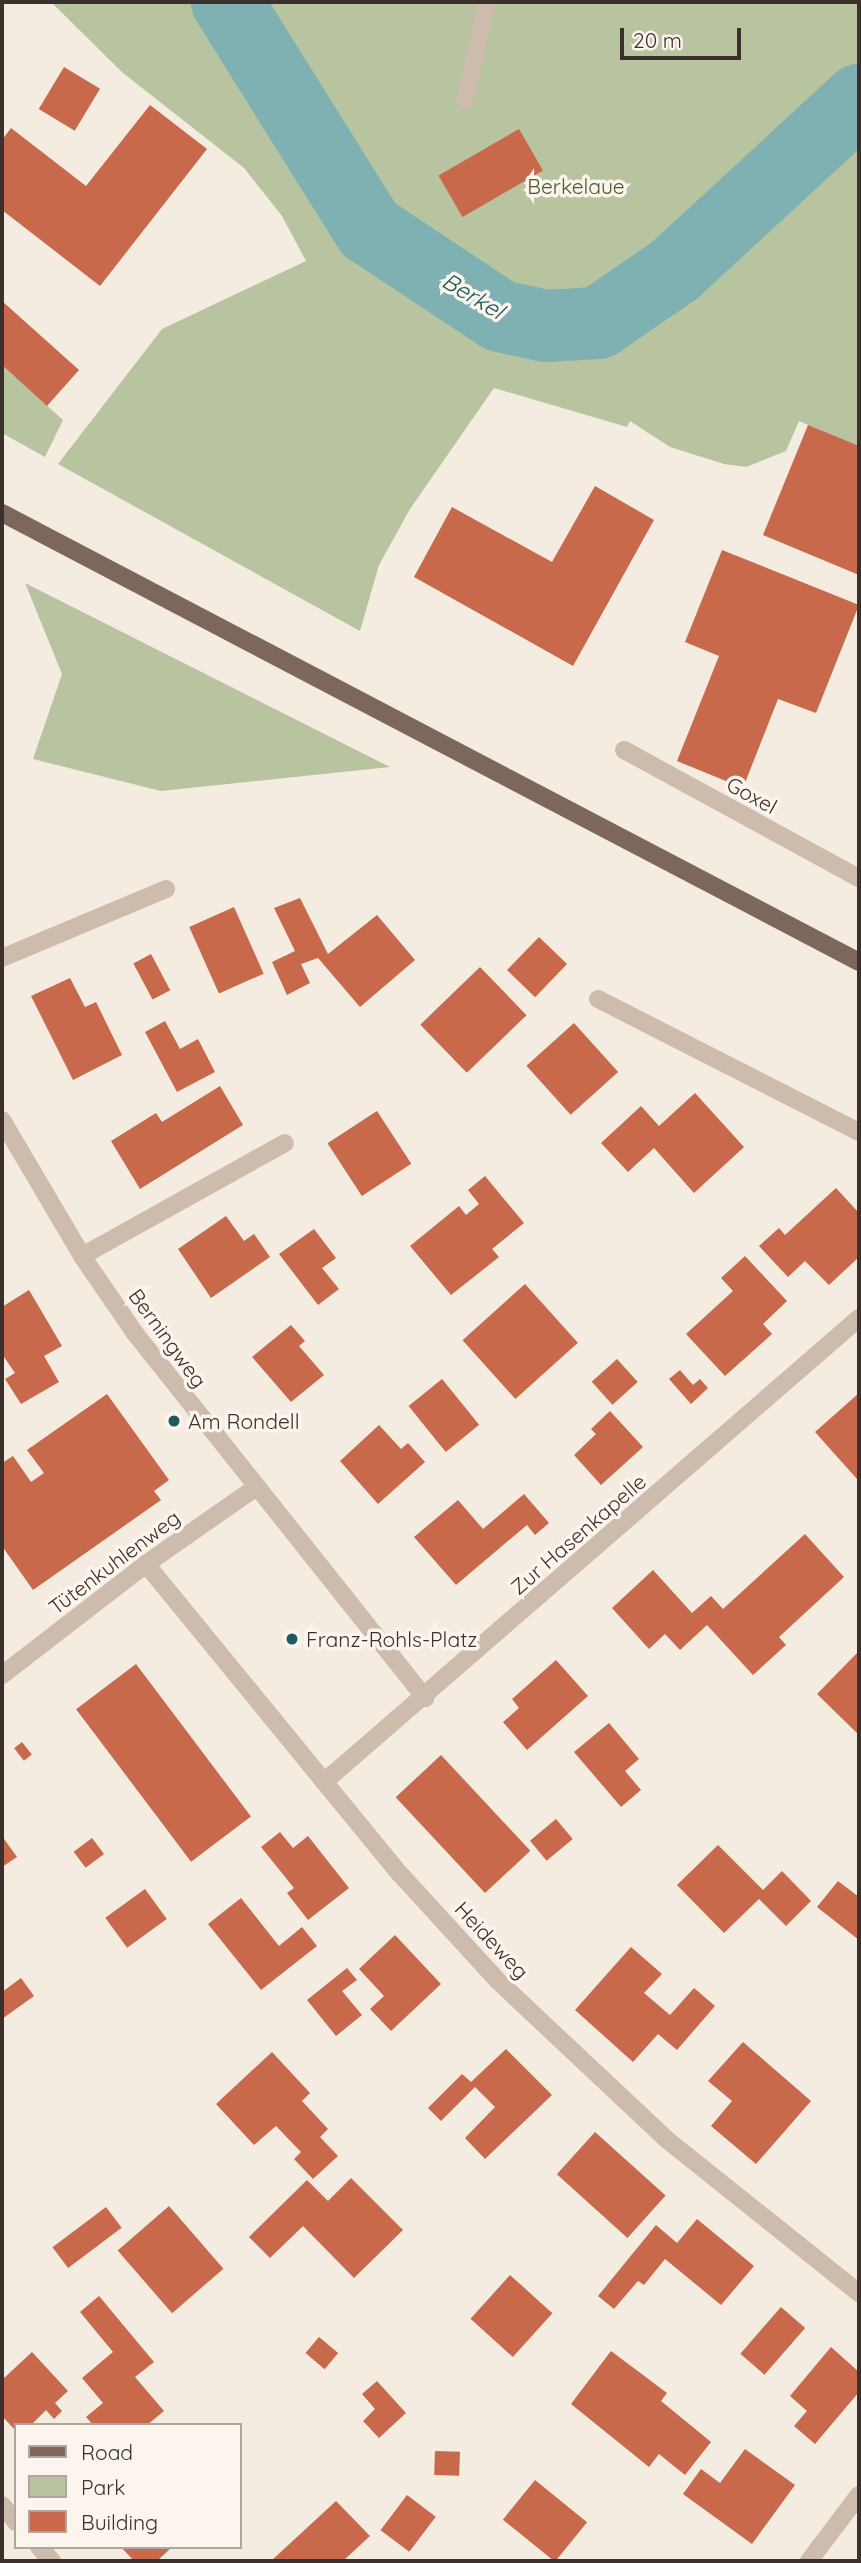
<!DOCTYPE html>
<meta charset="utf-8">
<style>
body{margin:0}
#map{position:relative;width:861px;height:2563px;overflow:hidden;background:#f4ebe1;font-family:Quicksand,sans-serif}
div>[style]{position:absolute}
.green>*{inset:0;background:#b8c4a0}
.river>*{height:72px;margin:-36px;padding:0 36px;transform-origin:36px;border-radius:36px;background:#7fb0b2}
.building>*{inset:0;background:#c8694b;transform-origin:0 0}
.service>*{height:18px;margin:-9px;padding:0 9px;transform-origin:9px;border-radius:9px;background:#cdbbac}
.minor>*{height:18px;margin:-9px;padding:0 9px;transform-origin:9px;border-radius:9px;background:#cdbbac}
.primary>*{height:18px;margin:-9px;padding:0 9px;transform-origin:9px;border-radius:9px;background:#7d675c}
.dots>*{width:19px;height:19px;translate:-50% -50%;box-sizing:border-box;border:4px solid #fbf5ee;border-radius:50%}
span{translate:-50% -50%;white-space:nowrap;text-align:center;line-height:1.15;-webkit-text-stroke:7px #fbf5ee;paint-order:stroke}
.park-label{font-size:21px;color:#4a5a2e}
.street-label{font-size:21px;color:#3b302b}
.poi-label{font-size:21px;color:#3b302b}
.left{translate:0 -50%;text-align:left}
.water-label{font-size:23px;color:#1f5a5e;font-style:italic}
.frame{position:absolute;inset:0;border:4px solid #3b302b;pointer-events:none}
.legend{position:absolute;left:14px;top:2423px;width:228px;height:126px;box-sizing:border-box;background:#fbf5ee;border:2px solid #aea6a0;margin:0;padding:9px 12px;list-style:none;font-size:21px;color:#3b302b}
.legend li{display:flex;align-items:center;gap:14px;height:35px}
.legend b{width:35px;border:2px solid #aea6a0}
.scale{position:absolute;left:620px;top:28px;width:121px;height:32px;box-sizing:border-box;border:4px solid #3b302b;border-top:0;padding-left:9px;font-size:21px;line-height:24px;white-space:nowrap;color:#3b302b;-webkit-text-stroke:5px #fbf5ee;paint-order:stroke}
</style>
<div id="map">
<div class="green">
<div style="clip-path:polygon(51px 2px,859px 2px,859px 448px,799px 421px,786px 451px,746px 467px,724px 464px,670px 447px,630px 421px,627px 427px,494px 388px,410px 509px,379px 565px,360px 631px,58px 464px,162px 329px,306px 261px,282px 216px,244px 168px,123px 73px)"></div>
<div style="clip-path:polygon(2px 365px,63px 420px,45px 457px,2px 433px)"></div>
<div style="clip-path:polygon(25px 583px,390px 767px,161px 791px,33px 759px,62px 674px)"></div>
</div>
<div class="river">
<div style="left:227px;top:2px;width:268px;rotate:58deg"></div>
<div style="left:369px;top:229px;width:157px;rotate:33.6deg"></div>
<div style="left:500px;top:316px;width:47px;rotate:12.3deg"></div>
<div style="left:546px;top:326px;width:52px;rotate:-3.3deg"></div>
<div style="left:598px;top:323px;width:93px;rotate:-34.5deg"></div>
<div style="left:675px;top:270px;width:251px;rotate:-42.7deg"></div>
</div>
<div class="building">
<div style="left:64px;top:67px;width:42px;height:49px;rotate:31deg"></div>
<div style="clip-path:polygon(150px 105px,207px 149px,100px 286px,2px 210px,2px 140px,11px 128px,86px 186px)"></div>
<div style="left:519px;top:129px;width:48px;height:93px;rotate:60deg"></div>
<div style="clip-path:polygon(2px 301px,79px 370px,47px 406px,2px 365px)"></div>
<div style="clip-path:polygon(808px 425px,859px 446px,859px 575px,763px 535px)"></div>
<div style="clip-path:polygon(595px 486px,654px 520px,573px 666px,414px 577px,452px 507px,552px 562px)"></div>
<div style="clip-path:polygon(722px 550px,859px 605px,816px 713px,778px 699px,743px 788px,677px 761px,719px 656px,685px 642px)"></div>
<div style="clip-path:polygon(300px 898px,328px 954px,377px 915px,415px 960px,360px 1007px,318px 958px,301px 964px,310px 983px,287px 995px,272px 962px,295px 951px,274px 908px)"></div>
<div style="left:234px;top:907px;width:73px;height:49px;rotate:66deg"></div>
<div style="left:539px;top:937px;width:39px;height:46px;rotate:44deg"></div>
<div style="left:151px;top:954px;width:41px;height:20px;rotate:62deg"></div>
<div style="left:480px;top:967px;width:67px;height:83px;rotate:46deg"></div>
<div style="clip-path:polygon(70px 978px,85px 1007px,96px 1002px,122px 1055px,73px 1080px,31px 996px)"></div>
<div style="clip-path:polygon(165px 1021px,180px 1049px,198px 1039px,215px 1072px,177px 1092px,145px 1032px)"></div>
<div style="left:574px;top:1023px;width:66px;height:64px;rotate:48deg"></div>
<div style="clip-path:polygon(220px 1086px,243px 1125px,140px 1189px,111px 1141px,156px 1113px,162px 1122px)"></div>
<div style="clip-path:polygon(695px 1093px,744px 1147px,694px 1193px,654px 1148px,628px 1172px,601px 1143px,641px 1106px,659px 1126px)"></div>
<div style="left:377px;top:1111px;width:63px;height:59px;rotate:57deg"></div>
<div style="clip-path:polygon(485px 1176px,524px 1223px,492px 1249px,499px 1257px,451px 1295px,410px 1246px,459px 1206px,466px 1215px,479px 1204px,468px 1190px)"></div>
<div style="clip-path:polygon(836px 1188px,859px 1213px,859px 1257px,829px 1285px,805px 1261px,788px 1277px,759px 1246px,779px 1228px,785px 1235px)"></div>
<div style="clip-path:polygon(226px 1216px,244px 1241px,254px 1234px,270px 1257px,211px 1298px,178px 1249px)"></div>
<div style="clip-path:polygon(314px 1229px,336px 1258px,322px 1268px,339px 1289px,318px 1305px,279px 1254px)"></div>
<div style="clip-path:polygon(745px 1256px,787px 1301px,763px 1324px,772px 1334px,725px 1376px,686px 1334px,733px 1291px,721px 1278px)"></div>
<div style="left:525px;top:1284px;width:79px;height:84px;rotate:48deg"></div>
<div style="clip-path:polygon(29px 1290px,62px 1346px,44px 1356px,59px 1382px,21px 1404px,5px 1379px,15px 1373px,2px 1354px,2px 1307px)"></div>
<div style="clip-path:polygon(291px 1325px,305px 1341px,299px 1346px,324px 1375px,291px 1402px,252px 1357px)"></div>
<div style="left:617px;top:1359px;width:31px;height:34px;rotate:48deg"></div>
<div style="clip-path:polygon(680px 1370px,693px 1385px,700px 1379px,708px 1388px,691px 1404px,669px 1379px)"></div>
<div style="left:442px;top:1379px;width:59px;height:43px;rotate:51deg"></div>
<div style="clip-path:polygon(859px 1393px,859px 1477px,857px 1479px,815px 1432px)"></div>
<div style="clip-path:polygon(107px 1394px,169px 1480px,154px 1491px,161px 1500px,33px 1590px,2px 1546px,2px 1463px,13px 1456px,31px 1482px,44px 1473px,27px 1450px)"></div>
<div style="clip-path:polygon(610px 1411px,643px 1447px,601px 1485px,574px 1455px,596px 1434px,591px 1429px)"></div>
<div style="clip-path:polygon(379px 1425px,401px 1449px,408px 1443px,425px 1462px,378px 1504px,340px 1461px)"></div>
<div style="clip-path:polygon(524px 1494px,549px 1523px,535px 1535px,527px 1525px,456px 1585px,414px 1537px,458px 1500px,483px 1529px)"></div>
<div style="clip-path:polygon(805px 1534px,844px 1577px,779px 1637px,786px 1645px,753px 1675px,707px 1625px,680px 1650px,665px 1634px,649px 1649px,612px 1608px,653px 1570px,692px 1613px,711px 1596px,723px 1609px)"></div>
<div style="clip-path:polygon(859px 1651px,859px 1735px,817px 1694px)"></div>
<div style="clip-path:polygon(556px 1660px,588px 1696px,527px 1750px,503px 1722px,519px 1708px,512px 1699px)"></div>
<div style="left:136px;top:1664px;width:191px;height:75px;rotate:53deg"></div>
<div style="clip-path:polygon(609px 1723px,639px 1759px,625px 1771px,641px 1790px,621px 1807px,574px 1752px)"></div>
<div style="left:22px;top:1742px;width:16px;height:10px;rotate:52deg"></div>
<div style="left:441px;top:1755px;width:131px;height:62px;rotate:47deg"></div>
<div style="left:556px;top:1819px;width:26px;height:34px;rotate:50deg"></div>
<div style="clip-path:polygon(280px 1832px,293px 1848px,308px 1836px,349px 1888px,308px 1920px,287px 1893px,294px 1888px,261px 1847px)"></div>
<div style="clip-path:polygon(2px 1836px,17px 1857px,2px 1867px)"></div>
<div style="left:92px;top:1838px;width:20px;height:23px;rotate:53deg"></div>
<div style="clip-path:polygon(718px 1845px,763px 1890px,782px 1871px,811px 1901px,786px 1926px,759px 1899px,724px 1933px,677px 1885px)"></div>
<div style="clip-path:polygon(838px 1881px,859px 1897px,859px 1940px,817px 1907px)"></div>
<div style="left:145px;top:1889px;width:37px;height:49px;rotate:54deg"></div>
<div style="clip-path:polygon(241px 1898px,279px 1946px,302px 1927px,317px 1946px,261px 1990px,208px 1924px)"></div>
<div style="clip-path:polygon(395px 1935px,441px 1984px,391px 2031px,370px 2009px,384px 1996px,359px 1969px)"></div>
<div style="clip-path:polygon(631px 1947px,662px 1974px,644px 1993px,670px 2015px,694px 1988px,715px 2006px,677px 2050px,658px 2034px,633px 2062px,575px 2010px)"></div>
<div style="clip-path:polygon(347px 1968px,357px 1980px,342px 1991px,362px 2015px,336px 2036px,307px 2000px)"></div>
<div style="clip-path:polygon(21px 1978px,34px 1996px,2px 2019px,2px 1992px)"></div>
<div style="clip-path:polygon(743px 2042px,811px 2101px,756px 2164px,711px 2126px,732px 2101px,708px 2081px)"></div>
<div style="clip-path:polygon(506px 2049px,552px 2095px,485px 2159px,465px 2138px,495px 2107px,475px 2087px,441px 2121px,428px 2108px,462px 2074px,471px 2082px)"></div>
<div style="clip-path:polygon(272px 2052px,310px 2093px,302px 2101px,328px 2129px,320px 2137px,338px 2156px,313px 2179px,294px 2159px,301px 2152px,276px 2126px,254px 2145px,216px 2104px)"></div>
<div style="left:595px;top:2132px;width:95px;height:57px;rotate:42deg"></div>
<div style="clip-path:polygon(351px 2178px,403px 2230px,354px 2278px,303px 2226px,270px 2258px,249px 2237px,307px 2180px,328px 2201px)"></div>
<div style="left:169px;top:2206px;width:83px;height:68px;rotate:49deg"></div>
<div style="left:106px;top:2207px;width:26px;height:67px;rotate:53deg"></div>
<div style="clip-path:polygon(697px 2219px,754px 2266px,721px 2305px,665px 2259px,644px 2285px,638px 2281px,614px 2309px,598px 2296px,656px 2225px,677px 2243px)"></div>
<div style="left:510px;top:2275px;width:57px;height:59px;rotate:42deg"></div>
<div style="clip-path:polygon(99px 2296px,154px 2362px,135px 2377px,164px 2411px,147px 2425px,93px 2425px,86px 2417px,103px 2403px,82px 2378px,113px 2352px,80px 2312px)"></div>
<div style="left:781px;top:2307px;width:32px;height:62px;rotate:41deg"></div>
<div style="left:319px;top:2337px;width:25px;height:21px;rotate:40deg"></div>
<div style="clip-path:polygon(831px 2347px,859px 2372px,859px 2392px,815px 2444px,794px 2426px,807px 2411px,790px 2396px)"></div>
<div style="clip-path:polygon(611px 2351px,667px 2393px,661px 2401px,711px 2442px,685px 2475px,659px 2454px,649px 2467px,571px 2404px)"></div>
<div style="clip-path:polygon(32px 2352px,68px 2391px,55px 2403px,62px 2411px,54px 2419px,46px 2410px,31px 2425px,16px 2425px,16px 2431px,2px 2416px,2px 2380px)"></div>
<div style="clip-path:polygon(377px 2381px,406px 2413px,379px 2438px,363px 2421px,375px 2409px,362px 2394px)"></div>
<div style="clip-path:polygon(745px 2449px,795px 2485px,752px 2544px,683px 2494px,701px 2469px,720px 2483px)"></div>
<div style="left:435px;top:2451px;width:25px;height:24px;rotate:2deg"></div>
<div style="left:535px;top:2480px;width:67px;height:51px;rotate:39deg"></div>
<div style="left:407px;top:2495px;width:36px;height:44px;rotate:37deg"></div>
<div style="clip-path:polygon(336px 2501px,370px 2536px,343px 2561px,271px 2561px)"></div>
<div style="clip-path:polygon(121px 2547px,172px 2547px,157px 2561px,134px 2561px)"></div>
</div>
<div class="service">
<div style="left:82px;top:1256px;width:232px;rotate:-29.1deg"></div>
</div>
<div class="minor">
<div style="left:465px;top:100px;width:100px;rotate:-77.3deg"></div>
<div style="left:624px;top:750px;width:268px;rotate:28.6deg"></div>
<div style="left:2px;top:958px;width:178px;rotate:-22.8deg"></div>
<div style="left:598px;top:999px;width:293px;rotate:27deg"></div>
<div style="left:2px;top:1120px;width:158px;rotate:59.5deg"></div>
<div style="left:82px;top:1256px;width:92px;rotate:55.6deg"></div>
<div style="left:134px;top:1332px;width:468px;rotate:51.5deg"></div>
<div style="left:146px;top:1564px;width:401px;rotate:50.7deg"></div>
<div style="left:400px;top:1874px;width:145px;rotate:47.5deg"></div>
<div style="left:498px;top:1981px;width:231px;rotate:43.2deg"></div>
<div style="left:666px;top:2139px;width:247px;rotate:38.6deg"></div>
<div style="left:2px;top:1675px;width:182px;rotate:-37.6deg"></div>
<div style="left:146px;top:1564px;width:133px;rotate:-34.9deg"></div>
<div style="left:324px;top:1782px;width:708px;rotate:-40.93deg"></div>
<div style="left:2px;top:2505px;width:22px;rotate:51deg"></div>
<div style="left:39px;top:2547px;width:19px;rotate:47deg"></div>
<div style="left:809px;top:2561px;width:83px;rotate:-52.9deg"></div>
</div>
<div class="primary">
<div style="left:2px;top:513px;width:967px;rotate:27.65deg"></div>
</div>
<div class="dots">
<div style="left:174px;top:1421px;background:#1f5a5e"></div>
<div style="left:292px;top:1639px;background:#1f5a5e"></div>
</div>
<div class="park-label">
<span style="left:576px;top:186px">Berkelaue</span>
</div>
<div class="street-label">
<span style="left:752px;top:795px;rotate:29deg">Goxel</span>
<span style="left:168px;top:1338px;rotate:54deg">Berningweg</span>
<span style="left:578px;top:1534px;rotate:-41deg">Zur Hasenkapelle</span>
<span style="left:114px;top:1562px;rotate:-37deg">Tütenkuhlenweg</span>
<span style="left:492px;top:1940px;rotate:47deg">Heideweg</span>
</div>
<div class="poi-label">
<span class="left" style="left:188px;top:1421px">Am Rondell</span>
<span class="left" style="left:306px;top:1639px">Franz-Rohls-Platz</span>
</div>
<div class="water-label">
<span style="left:473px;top:296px;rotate:31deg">Berkel</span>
</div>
<div class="frame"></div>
<ul class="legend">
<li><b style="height:9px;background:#7d675c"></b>Road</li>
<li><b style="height:19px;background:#b8c4a0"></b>Park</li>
<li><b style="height:19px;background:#c8694b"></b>Building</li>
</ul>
<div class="scale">20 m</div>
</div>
